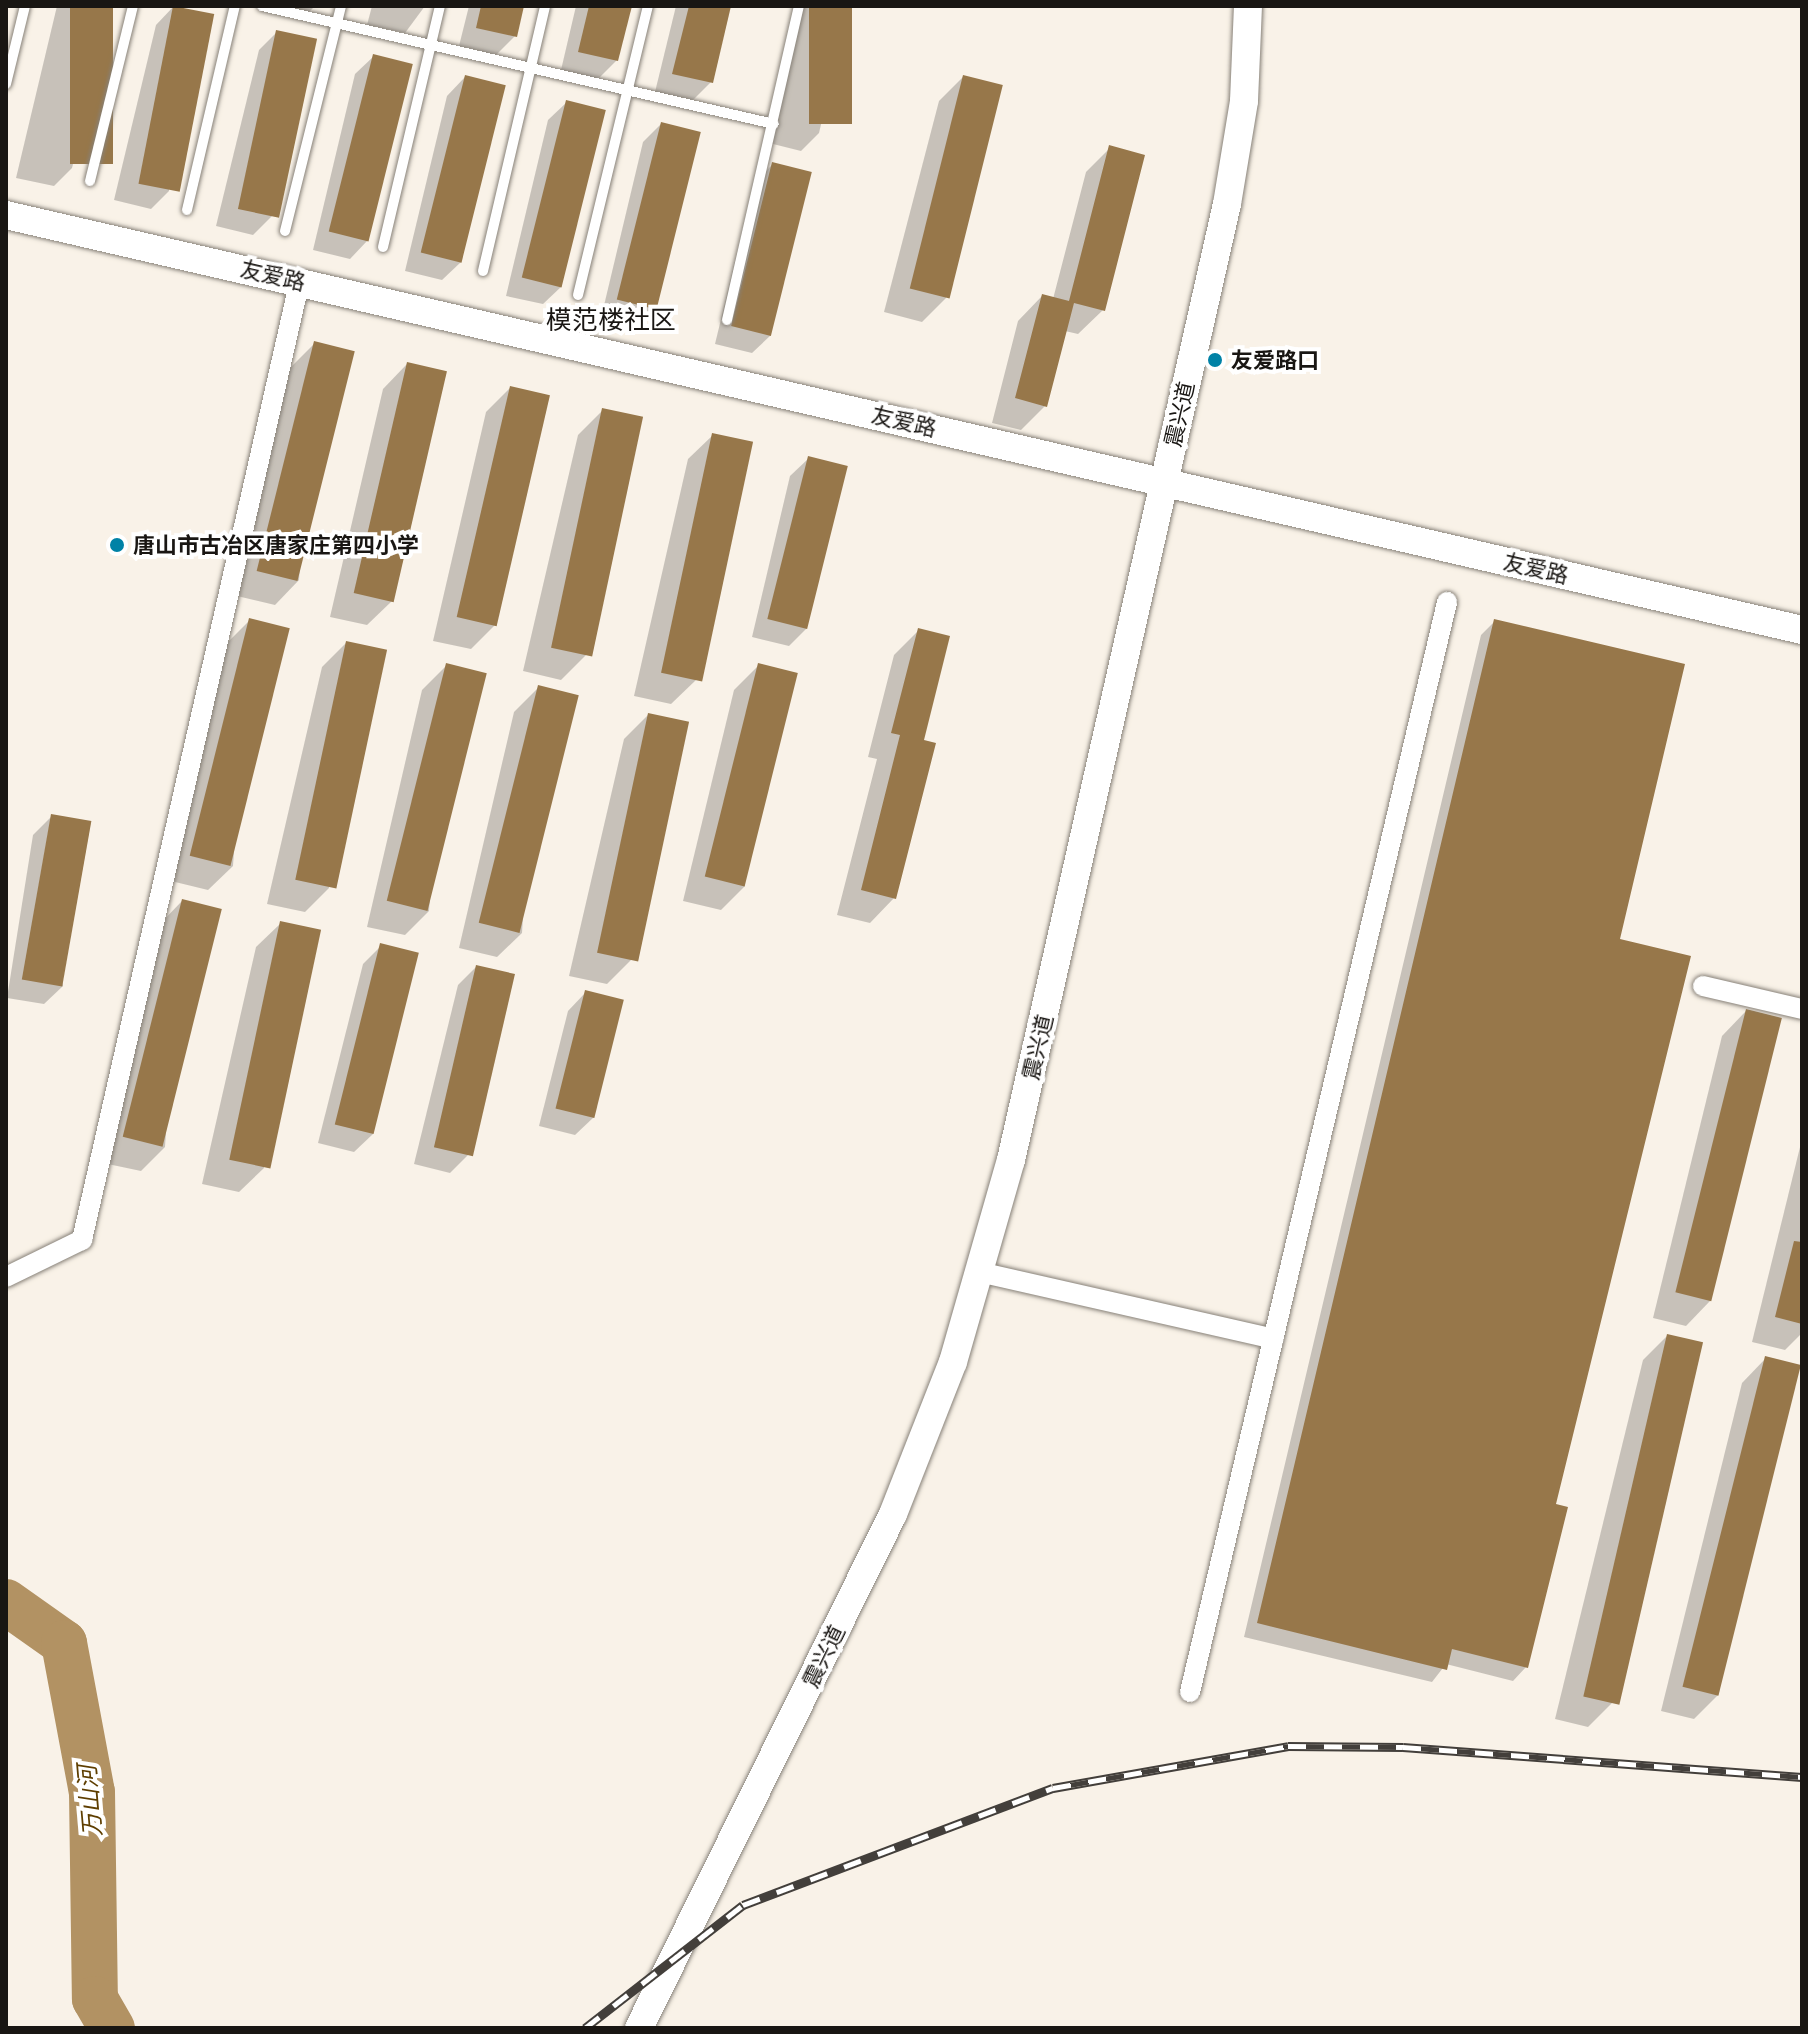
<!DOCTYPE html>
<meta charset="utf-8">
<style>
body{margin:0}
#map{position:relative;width:1808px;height:2034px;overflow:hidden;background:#f9f2e8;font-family:"Playfair Display","Noto Sans SC",serif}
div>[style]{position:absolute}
.shadow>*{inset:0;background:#0003}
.river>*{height:46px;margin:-23px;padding:0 23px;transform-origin:23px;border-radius:23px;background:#b29263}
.building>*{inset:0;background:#97774a;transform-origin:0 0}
.roads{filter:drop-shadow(0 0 2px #878178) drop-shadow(0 0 2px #878178)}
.lane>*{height:10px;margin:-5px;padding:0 5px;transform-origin:5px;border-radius:5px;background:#fff}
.street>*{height:20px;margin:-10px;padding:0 10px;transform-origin:10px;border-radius:10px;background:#fff}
.secondary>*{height:28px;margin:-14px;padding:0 14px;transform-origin:14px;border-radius:14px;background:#fff}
.rail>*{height:9px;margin-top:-4.5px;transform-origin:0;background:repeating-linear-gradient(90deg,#fff 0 18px,#433f3b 0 36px);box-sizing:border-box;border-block:2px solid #433f3b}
.dots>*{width:22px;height:22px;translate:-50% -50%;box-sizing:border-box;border:4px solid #fff;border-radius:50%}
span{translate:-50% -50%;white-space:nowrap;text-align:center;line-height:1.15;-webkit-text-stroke:8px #fff;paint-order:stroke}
.street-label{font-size:22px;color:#191613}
.poi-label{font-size:22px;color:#191613;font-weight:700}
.left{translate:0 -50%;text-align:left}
.water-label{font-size:24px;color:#5e3e00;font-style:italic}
.quarter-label{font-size:26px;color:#191613}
.frame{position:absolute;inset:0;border:8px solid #191613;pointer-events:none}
</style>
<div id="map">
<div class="shadow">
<div style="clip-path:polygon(57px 6px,111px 6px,72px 168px,54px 186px,16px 178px)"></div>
<div style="clip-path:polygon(174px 6px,169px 191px,151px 209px,114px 200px,156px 25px)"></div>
<div style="clip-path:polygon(278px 6px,315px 6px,308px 13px)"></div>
<div style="clip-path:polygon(372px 6px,425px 6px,405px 33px,367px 25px)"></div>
<div style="clip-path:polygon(469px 6px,522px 6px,515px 36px,496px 55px,459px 46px)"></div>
<div style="clip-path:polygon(576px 6px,630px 6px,617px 60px,598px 79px,561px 70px)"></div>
<div style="clip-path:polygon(676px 6px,729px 6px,711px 82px,693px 100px,655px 92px)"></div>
<div style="clip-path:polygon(796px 6px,849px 6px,819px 133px,801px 151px,765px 142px)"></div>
<div style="clip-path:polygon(277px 32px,272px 216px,253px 235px,216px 226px,259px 50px)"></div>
<div style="clip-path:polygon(374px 56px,368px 240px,350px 259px,313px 250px,355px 74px)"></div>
<div style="clip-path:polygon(465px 77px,461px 262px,442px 280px,405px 271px,447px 96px)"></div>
<div style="clip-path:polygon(963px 77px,946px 298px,922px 322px,884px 312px,939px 101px)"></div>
<div style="clip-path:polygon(567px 102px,562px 286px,543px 304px,506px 296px,548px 120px)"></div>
<div style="clip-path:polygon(661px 124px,656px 309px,638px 327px,601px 318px,643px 142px)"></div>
<div style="clip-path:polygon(1110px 148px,1103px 310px,1078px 334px,1065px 331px,1045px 406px,1021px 430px,992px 423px,1018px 321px,1042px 296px,1053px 299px,1086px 172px)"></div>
<div style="clip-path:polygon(772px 165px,771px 335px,752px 353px,715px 344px,754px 183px)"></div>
<div style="clip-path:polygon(315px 343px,299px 580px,275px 605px,237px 596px,290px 368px)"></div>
<div style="clip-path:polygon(407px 364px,392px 601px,367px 625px,330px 617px,383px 389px)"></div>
<div style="clip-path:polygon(510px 388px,495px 625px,471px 649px,433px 641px,486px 412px)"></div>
<div style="clip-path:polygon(603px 410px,586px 655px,561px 680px,523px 671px,578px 435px)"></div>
<div style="clip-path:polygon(713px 435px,696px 680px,671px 704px,634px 696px,688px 459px)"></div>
<div style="clip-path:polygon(809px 458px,807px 628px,789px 646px,752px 637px,790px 476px)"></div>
<div style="clip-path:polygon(250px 620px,233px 866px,208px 890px,171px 881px,225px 645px)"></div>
<div style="clip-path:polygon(1495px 621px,1618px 940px,1553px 1506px,1526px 1667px,1513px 1681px,1446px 1664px,1432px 1682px,1244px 1637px,1481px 635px)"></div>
<div style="clip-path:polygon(919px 630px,921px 741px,894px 898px,870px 923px,837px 915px,877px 759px,868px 757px,894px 655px)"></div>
<div style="clip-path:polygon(346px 643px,329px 888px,305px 912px,267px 904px,322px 667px)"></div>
<div style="clip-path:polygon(759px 665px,745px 886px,721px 910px,683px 901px,734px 690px)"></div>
<div style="clip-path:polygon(446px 666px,429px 911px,405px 935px,367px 927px,422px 690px)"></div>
<div style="clip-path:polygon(538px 688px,522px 933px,497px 957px,459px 948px,514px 712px)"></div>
<div style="clip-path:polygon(648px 715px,631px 960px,607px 984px,569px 976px,624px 739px)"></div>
<div style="clip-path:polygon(51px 817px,63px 986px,44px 1004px,7px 998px,33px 835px)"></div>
<div style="clip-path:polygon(182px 901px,165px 1147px,141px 1171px,103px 1163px,158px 926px)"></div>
<div style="clip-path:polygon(281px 923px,264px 1168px,239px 1192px,202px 1184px,256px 947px)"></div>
<div style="clip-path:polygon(381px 946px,373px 1134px,354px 1152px,318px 1143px,363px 964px)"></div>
<div style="clip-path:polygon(476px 967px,468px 1155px,450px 1173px,414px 1164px,458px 985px)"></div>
<div style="clip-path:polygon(586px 992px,594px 1117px,575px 1135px,539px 1126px,568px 1011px)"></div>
<div style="clip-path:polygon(1746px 1011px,1710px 1301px,1686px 1326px,1653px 1318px,1722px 1036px)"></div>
<div style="clip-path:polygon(1802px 1139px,1802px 1333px,1785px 1350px,1752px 1342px)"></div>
<div style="clip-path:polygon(1667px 1336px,1612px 1703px,1588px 1727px,1555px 1719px,1643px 1360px)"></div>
<div style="clip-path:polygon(1766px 1358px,1719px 1694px,1694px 1719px,1661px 1711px,1742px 1383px)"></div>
</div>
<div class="river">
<div style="left:6px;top:1602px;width:71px;rotate:35.3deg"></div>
<div style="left:64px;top:1643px;width:152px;rotate:79.4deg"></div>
<div style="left:92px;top:1792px;width:207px;rotate:89.2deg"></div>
<div style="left:95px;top:1999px;width:34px;rotate:60deg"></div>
</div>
<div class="building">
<div style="left:70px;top:6px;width:43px;height:158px"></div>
<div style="left:173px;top:6px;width:42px;height:181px;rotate:11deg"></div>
<div style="clip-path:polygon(481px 6px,524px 6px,517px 37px,476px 28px)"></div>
<div style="clip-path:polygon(589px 6px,632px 6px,618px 61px,578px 52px)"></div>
<div style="clip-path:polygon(689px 6px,731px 6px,713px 83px,672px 74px)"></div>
<div style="left:809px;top:6px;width:43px;height:118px"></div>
<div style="left:276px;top:30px;width:42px;height:183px;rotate:12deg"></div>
<div style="left:373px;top:54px;width:41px;height:183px;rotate:14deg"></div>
<div style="left:465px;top:75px;width:42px;height:183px;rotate:14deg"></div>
<div style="left:963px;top:75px;width:41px;height:220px;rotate:14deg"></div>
<div style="left:566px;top:100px;width:41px;height:183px;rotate:14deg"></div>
<div style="left:661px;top:122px;width:41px;height:183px;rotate:14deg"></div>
<div style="clip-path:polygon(1109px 145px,1145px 155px,1105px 311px,1074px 303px,1047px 407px,1015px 398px,1042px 294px,1069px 301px)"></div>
<div style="left:772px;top:162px;width:41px;height:169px;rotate:14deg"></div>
<div style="left:314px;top:341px;width:42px;height:237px;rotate:14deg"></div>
<div style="left:407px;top:362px;width:41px;height:237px;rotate:13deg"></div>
<div style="left:510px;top:386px;width:41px;height:237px;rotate:13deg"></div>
<div style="left:602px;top:408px;width:42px;height:245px;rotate:12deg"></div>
<div style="left:712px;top:433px;width:42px;height:245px;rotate:12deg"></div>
<div style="left:808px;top:456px;width:41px;height:168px;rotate:14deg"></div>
<div style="left:249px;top:618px;width:42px;height:245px;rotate:14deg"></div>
<div style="clip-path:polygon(1494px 619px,1685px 664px,1620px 939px,1691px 956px,1556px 1504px,1568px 1507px,1528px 1668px,1452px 1649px,1447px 1670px,1257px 1623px)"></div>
<div style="clip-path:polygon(918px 628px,950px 636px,924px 740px,936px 743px,896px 899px,861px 890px,900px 735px,891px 733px)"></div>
<div style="left:346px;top:641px;width:42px;height:244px;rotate:12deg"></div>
<div style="left:446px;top:663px;width:42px;height:245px;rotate:14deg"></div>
<div style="left:758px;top:663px;width:41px;height:220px;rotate:14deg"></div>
<div style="left:538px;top:685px;width:42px;height:245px;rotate:14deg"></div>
<div style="left:648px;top:713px;width:42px;height:245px;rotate:12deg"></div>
<div style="left:51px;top:814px;width:41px;height:168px;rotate:10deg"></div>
<div style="left:182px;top:899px;width:41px;height:245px;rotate:14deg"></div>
<div style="left:280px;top:921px;width:42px;height:244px;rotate:12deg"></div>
<div style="left:380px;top:943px;width:40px;height:187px;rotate:14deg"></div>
<div style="left:476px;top:965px;width:40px;height:187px;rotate:13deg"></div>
<div style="left:585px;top:990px;width:40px;height:122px;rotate:14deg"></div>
<div style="left:1746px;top:1009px;width:37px;height:292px;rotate:14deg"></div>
<div style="clip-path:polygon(1794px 1241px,1802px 1242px,1802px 1324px,1775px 1317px)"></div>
<div style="left:1667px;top:1334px;width:37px;height:372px;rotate:13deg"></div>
<div style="left:1765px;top:1356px;width:37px;height:341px;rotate:14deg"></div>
</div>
<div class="roads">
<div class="lane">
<div style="left:262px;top:6px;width:525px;rotate:12.98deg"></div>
<div style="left:6px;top:84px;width:80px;rotate:-76.3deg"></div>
<div style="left:90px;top:181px;width:180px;rotate:-76.2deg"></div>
<div style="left:187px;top:210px;width:210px;rotate:-76.8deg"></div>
<div style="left:285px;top:231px;width:232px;rotate:-76deg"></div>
<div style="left:383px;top:247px;width:248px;rotate:-76.7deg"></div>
<div style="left:483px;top:271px;width:272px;rotate:-76.8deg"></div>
<div style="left:578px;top:295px;width:297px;rotate:-76.4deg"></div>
<div style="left:727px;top:320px;width:322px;rotate:-77.1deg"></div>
</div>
<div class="street">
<div style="left:1703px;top:986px;width:102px;rotate:13.1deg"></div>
<div style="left:979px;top:1272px;width:302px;rotate:12.8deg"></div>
<div style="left:6px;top:1277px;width:85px;rotate:-26deg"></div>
<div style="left:82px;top:1240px;width:984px;rotate:-77.21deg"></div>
<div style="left:1190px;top:1692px;width:1120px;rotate:-76.73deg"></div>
</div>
<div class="secondary">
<div style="left:6px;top:215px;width:1843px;rotate:13.01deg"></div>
<div style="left:639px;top:2028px;width:573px;rotate:-63.7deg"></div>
<div style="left:893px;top:1514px;width:163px;rotate:-68.5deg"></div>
<div style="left:953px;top:1362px;width:210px;rotate:-74deg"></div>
<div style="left:1011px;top:1160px;width:980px;rotate:-77.27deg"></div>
<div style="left:1227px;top:204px;width:104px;rotate:-80.6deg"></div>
<div style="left:1244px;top:101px;width:95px;rotate:-87.6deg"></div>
</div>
</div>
<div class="rail">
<div style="left:585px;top:2028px;width:200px;rotate:-37.9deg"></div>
<div style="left:743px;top:1905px;width:331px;rotate:-20.7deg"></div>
<div style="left:1053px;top:1788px;width:239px;rotate:-10.1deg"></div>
<div style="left:1288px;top:1746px;width:115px;rotate:0.5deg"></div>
<div style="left:1403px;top:1747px;width:400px;rotate:4.3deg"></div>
</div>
<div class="dots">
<div style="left:1215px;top:360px;background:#0082a6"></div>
<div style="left:117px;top:545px;background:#0082a6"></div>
</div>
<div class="street-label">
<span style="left:273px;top:275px;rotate:13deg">友爱路</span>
<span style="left:1179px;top:414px;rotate:-77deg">震兴道</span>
<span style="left:904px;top:421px;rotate:13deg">友爱路</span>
<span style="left:1536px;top:568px;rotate:13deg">友爱路</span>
<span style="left:1037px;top:1047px;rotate:-77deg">震兴道</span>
<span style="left:823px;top:1656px;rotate:-64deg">震兴道</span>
</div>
<div class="poi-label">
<span class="left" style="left:1231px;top:360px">友爱路口</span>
<span class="left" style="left:133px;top:545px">唐山市古冶区唐家庄第四小学</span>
</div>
<div class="water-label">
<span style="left:89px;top:1801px;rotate:-95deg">万山河</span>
</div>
<div class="quarter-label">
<span style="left:611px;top:319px">模范楼社区</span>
</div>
<div class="frame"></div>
</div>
